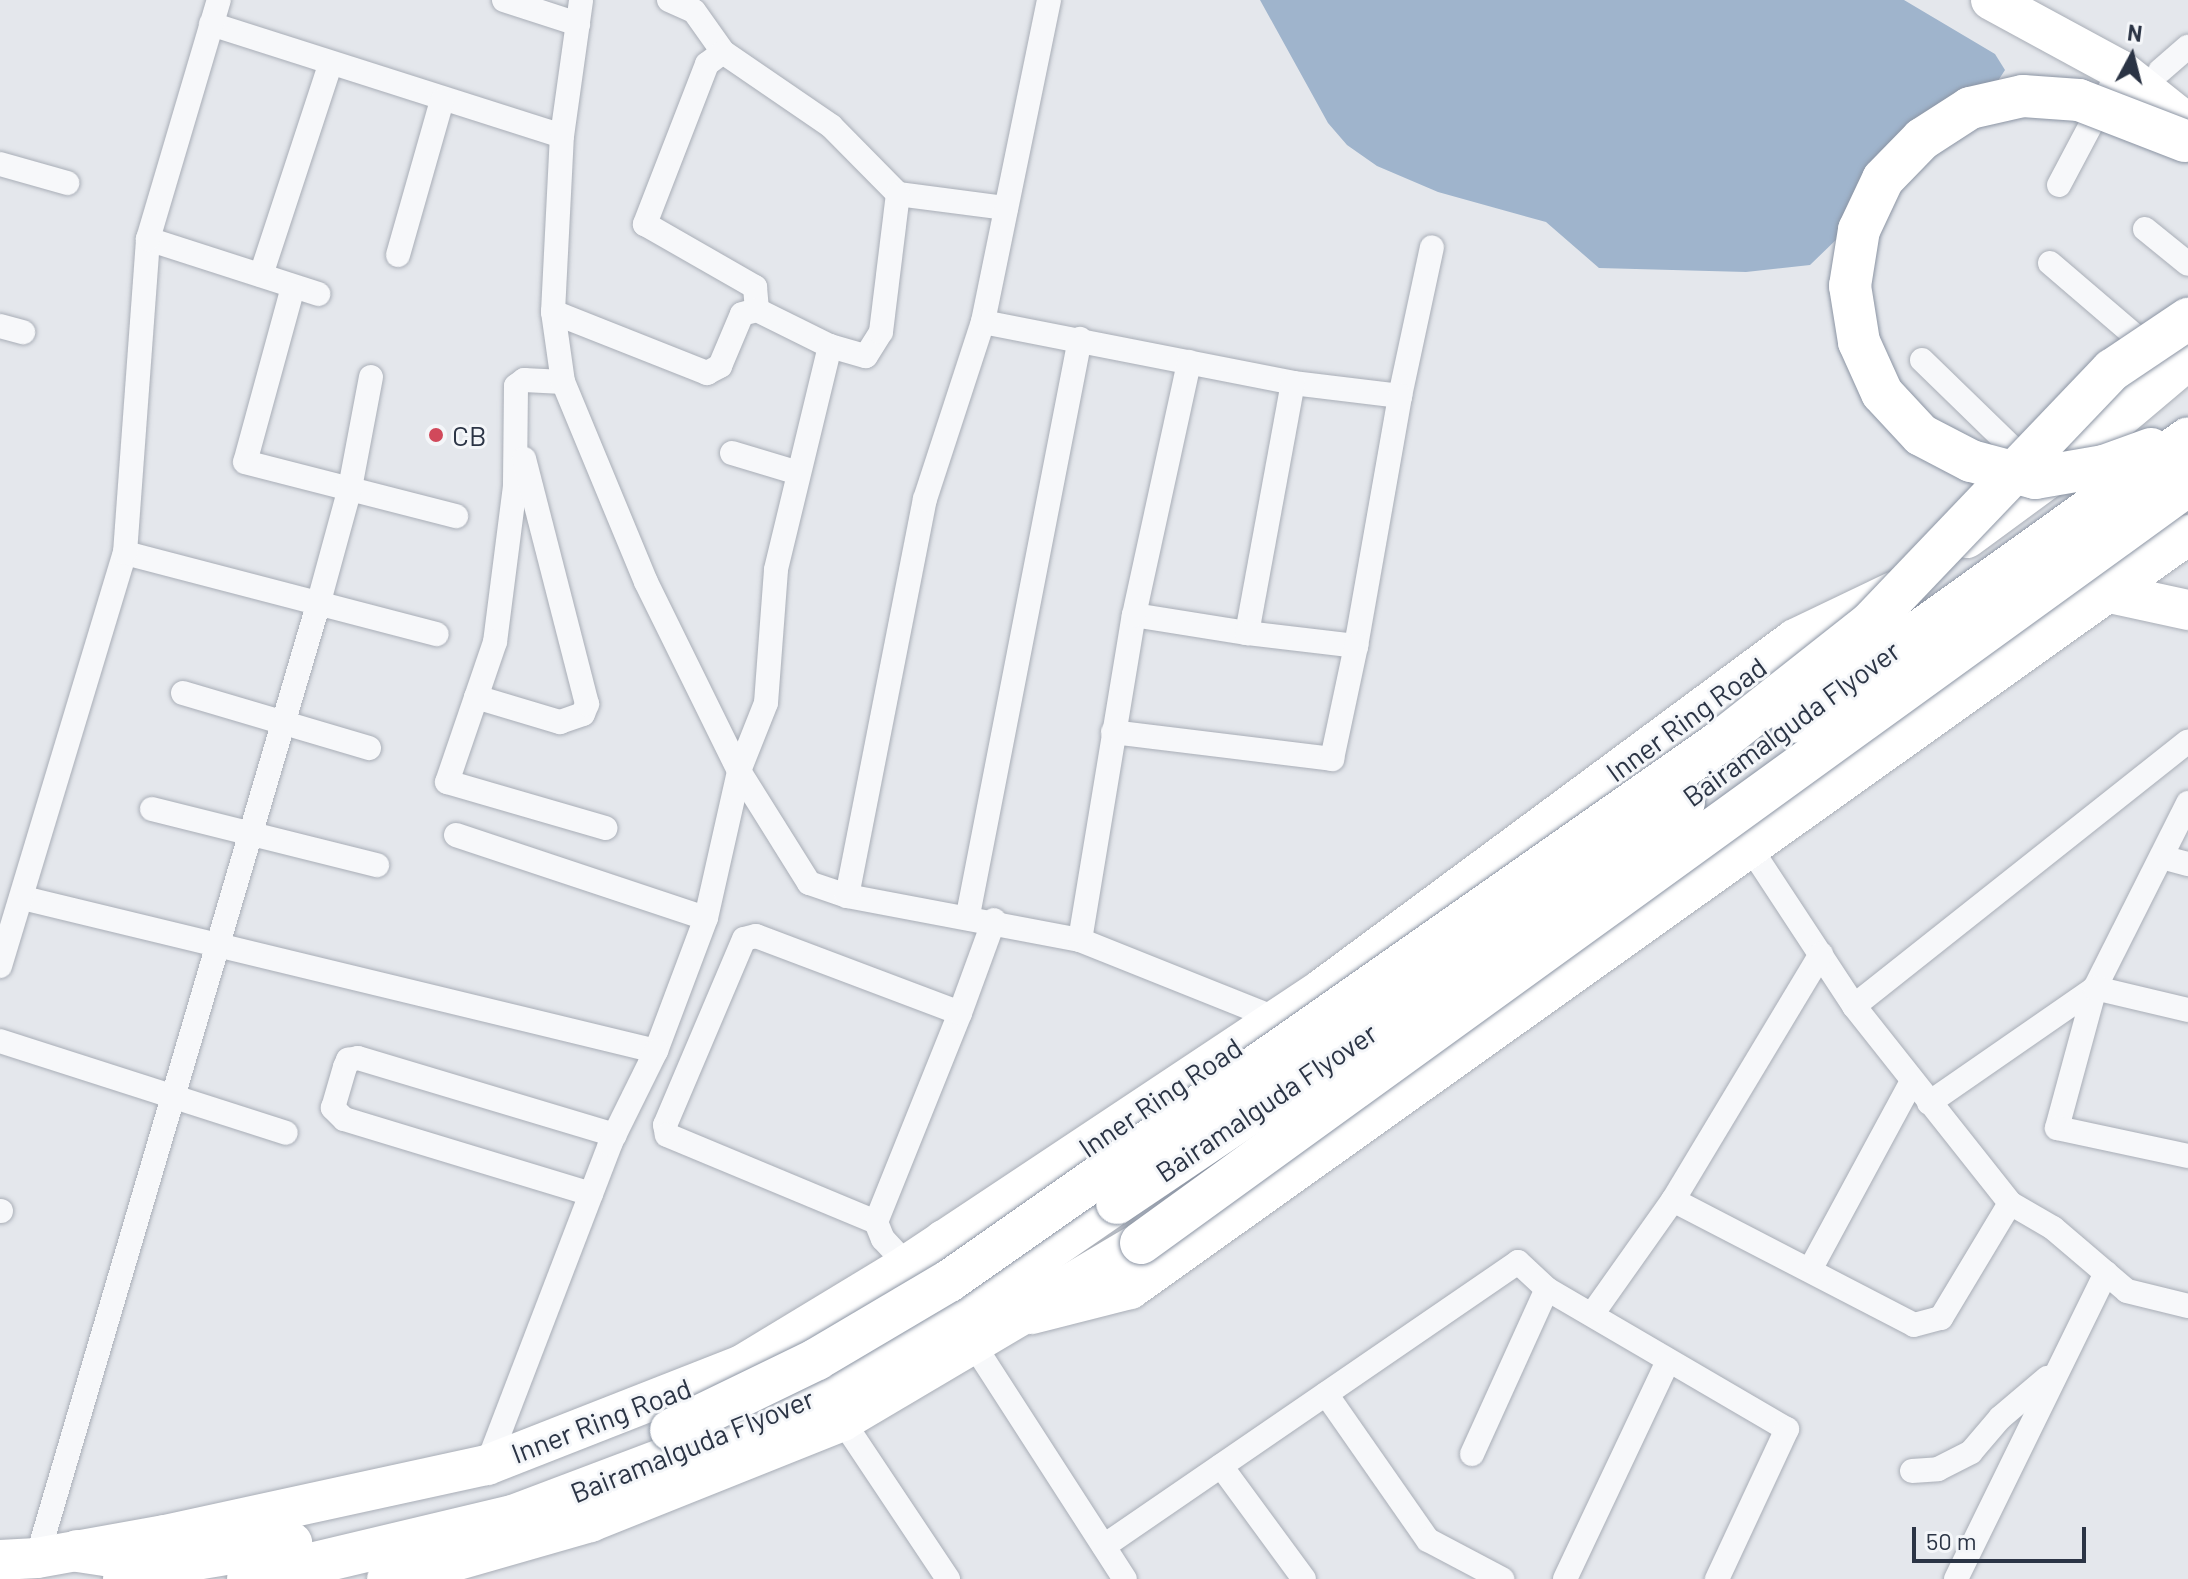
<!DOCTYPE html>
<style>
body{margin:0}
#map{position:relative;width:2188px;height:1579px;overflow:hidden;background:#e4e7ec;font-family:Barlow,sans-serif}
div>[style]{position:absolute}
.water>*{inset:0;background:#9fb4cc}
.roads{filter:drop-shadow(0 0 2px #a9aeb7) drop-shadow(0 0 2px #a9aeb7)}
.minor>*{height:24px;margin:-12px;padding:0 12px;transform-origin:12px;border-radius:12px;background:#f7f8fa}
.primary>*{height:40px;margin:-20px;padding:0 20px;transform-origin:20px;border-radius:20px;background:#fff}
.trunk>*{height:42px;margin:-21px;padding:0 21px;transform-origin:21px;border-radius:21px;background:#fff}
.bridges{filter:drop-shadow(0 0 2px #8b94a3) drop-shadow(0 0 2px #8b94a3)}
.trunk-bridge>*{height:42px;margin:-21px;padding:0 21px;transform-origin:21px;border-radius:21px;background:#fff}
.dots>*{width:22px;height:22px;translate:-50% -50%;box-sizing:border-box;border:4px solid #f4f6f9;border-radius:50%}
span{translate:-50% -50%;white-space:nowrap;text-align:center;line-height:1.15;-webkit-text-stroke:6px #f4f6f9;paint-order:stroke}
.poi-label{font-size:28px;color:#2b3445}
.left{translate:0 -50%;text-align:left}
.street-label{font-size:28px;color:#2b3445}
.north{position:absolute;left:2092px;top:16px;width:80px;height:80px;-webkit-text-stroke:6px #f4f6f9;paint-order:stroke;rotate:7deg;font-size:22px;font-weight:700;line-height:32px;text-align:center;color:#2b3445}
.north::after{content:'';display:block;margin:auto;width:28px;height:36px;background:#2b3445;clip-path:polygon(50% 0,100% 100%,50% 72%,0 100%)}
.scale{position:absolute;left:1912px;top:1527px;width:174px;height:36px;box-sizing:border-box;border:4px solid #2b3445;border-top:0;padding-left:10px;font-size:24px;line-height:28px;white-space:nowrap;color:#2b3445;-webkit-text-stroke:6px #f4f6f9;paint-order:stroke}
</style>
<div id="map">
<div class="water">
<div style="clip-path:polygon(1260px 0,1904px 0,1995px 54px,2005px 70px,1994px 87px,1810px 265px,1746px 272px,1599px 268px,1546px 222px,1438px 192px,1377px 166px,1347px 145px,1328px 123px)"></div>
</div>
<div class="roads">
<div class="minor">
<div style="left:504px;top:0;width:78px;rotate:18deg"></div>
<div style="left:669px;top:0;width:27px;rotate:24deg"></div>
<div style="left:694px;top:11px;width:50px;rotate:54.7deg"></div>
<div style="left:723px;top:52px;width:131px;rotate:34.4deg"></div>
<div style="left:831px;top:126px;width:95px;rotate:45.4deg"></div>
<div style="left:898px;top:194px;width:109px;rotate:7.4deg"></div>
<div style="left:1049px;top:0;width:329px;rotate:101.6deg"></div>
<div style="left:983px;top:322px;width:316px;rotate:11.1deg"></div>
<div style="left:1293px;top:383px;width:108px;rotate:6.9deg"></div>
<div style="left:1400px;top:396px;width:152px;rotate:-77.9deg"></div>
<div style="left:211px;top:24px;width:368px;rotate:17.7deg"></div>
<div style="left:723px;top:52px;width:20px;rotate:143deg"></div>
<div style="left:707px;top:64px;width:172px;rotate:111.2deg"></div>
<div style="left:645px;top:224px;width:127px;rotate:29.8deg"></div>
<div style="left:755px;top:287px;width:23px;rotate:85deg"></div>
<div style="left:2160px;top:71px;width:37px;rotate:-41deg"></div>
<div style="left:0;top:164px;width:70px;rotate:15.8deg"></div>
<div style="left:2059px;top:185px;width:130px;rotate:-62.1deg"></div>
<div style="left:2145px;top:229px;width:55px;rotate:39.1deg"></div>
<div style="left:148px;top:239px;width:179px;rotate:17.9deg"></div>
<div style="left:398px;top:255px;width:160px;rotate:-74.1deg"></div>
<div style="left:2050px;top:263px;width:137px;rotate:40.6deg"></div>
<div style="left:261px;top:275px;width:221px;rotate:-71.8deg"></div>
<div style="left:293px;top:287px;width:181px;rotate:105.3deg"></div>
<div style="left:245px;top:462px;width:218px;rotate:14.4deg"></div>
<div style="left:553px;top:312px;width:166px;rotate:21.6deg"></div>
<div style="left:707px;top:373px;width:15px;rotate:-28deg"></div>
<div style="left:720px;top:366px;width:56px;rotate:-67.1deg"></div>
<div style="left:742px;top:314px;width:16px;rotate:-15deg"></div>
<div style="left:757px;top:310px;width:81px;rotate:26.3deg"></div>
<div style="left:830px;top:346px;width:37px;rotate:16deg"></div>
<div style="left:866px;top:356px;width:28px;rotate:-58deg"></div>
<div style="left:881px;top:332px;width:139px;rotate:-83deg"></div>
<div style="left:0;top:326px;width:24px;rotate:15deg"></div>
<div style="left:830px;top:346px;width:230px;rotate:103.6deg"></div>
<div style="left:776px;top:570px;width:133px;rotate:94.3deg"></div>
<div style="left:766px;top:703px;width:73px;rotate:111.7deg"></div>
<div style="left:739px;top:771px;width:132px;rotate:58deg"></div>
<div style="left:809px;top:883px;width:40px;rotate:18.9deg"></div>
<div style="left:847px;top:896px;width:237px;rotate:10.7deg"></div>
<div style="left:1080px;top:940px;width:213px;rotate:21.8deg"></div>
<div style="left:1922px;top:360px;width:153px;rotate:44.2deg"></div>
<div style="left:563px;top:382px;width:39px;rotate:-177deg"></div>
<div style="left:524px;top:380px;width:10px;rotate:143deg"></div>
<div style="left:516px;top:386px;width:100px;rotate:90.6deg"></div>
<div style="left:515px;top:486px;width:157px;rotate:97.3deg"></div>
<div style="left:495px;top:642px;width:148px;rotate:108.9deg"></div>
<div style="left:447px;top:782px;width:165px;rotate:16.2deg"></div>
<div style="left:732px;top:453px;width:66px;rotate:16.8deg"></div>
<div style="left:125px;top:553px;width:322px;rotate:14.6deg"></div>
<div style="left:1134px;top:615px;width:114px;rotate:9.1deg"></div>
<div style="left:1247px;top:633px;width:254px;rotate:-79.6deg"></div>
<div style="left:1247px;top:633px;width:110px;rotate:6.8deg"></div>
<div style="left:1356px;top:646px;width:254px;rotate:-80deg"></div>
<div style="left:183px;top:693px;width:194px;rotate:16.5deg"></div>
<div style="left:476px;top:697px;width:88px;rotate:16.6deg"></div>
<div style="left:560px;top:722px;width:24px;rotate:-19deg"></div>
<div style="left:583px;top:714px;width:11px;rotate:-68deg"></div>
<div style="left:587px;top:704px;width:253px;rotate:-104.4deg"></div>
<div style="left:1113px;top:732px;width:221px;rotate:7deg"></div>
<div style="left:1332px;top:759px;width:116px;rotate:-78deg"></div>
<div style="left:2188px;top:803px;width:207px;rotate:116.7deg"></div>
<div style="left:2095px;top:988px;width:145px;rotate:105.2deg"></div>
<div style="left:2057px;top:1128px;width:134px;rotate:12.1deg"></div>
<div style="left:152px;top:809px;width:232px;rotate:14deg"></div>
<div style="left:456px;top:835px;width:263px;rotate:18.4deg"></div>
<div style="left:1751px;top:849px;width:188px;rotate:56.7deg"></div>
<div style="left:1854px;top:1006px;width:426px;rotate:-38.4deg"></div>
<div style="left:2165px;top:858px;width:24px;rotate:15deg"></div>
<div style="left:847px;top:896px;width:405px;rotate:-78.9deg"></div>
<div style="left:925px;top:499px;width:186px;rotate:-71.9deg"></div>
<div style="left:23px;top:898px;width:651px;rotate:13.59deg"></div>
<div style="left:656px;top:1051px;width:142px;rotate:-69.4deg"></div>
<div style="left:706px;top:918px;width:151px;rotate:-77.3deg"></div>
<div style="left:739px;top:771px;width:211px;rotate:-116.2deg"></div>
<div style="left:646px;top:582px;width:217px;rotate:-112.5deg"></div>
<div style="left:563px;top:382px;width:71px;rotate:-98.1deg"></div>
<div style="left:553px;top:312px;width:176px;rotate:-87.1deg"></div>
<div style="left:562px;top:136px;width:137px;rotate:-82deg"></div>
<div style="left:968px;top:915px;width:587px;rotate:-79deg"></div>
<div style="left:1080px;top:940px;width:329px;rotate:-80.6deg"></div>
<div style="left:1134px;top:615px;width:259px;rotate:-77.7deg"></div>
<div style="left:1821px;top:954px;width:287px;rotate:121deg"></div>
<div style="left:1673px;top:1200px;width:271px;rotate:27.4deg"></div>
<div style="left:1914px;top:1325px;width:28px;rotate:-15deg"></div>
<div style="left:1941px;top:1318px;width:134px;rotate:-59deg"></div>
<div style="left:0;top:966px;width:432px;rotate:-73.2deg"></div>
<div style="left:125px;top:553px;width:315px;rotate:-85.8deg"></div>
<div style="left:148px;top:239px;width:249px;rotate:-73.5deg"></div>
<div style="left:1854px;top:1006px;width:251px;rotate:51.6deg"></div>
<div style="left:2010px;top:1203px;width:50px;rotate:30.2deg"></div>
<div style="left:2053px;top:1228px;width:97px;rotate:40.4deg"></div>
<div style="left:2127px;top:1291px;width:63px;rotate:13.8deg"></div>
<div style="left:960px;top:1013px;width:218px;rotate:-159.3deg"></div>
<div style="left:756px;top:936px;width:12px;rotate:166deg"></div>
<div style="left:744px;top:939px;width:202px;rotate:113deg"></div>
<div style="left:665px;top:1125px;width:10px;rotate:79deg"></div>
<div style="left:667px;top:1135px;width:226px;rotate:22.6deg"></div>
<div style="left:876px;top:1222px;width:225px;rotate:-68.1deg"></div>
<div style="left:960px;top:1013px;width:99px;rotate:-69.9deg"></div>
<div style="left:0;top:1041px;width:300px;rotate:17.8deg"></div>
<div style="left:1929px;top:1103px;width:202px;rotate:-34.7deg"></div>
<div style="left:2095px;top:988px;width:96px;rotate:13.3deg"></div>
<div style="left:591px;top:1194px;width:258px;rotate:-163.1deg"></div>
<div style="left:344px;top:1119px;width:16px;rotate:-135deg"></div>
<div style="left:333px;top:1108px;width:43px;rotate:-73.7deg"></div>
<div style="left:345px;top:1067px;width:8px;rotate:-67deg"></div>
<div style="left:348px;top:1060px;width:10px;rotate:-11deg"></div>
<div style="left:358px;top:1058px;width:268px;rotate:16.7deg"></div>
<div style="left:0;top:1211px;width:1px"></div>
<div style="left:876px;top:1222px;width:18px;rotate:68deg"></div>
<div style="left:883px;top:1239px;width:35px;rotate:47deg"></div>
<div style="left:1811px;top:1268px;width:213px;rotate:-61.6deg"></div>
<div style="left:1593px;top:1313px;width:138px;rotate:-54.7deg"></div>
<div style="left:972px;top:1342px;width:282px;rotate:57.2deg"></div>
<div style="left:1326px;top:1394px;width:178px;rotate:55.1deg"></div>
<div style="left:1428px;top:1540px;width:84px;rotate:27.8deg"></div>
<div style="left:842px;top:1420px;width:191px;rotate:56.3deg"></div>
<div style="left:1472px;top:1454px;width:181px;rotate:-65.6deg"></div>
<div style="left:487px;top:1465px;width:344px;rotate:-69deg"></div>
<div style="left:610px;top:1144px;width:104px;rotate:-63.7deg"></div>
<div style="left:1221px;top:1466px;width:140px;rotate:53.7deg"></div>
<div style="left:1912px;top:1471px;width:26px;rotate:-4deg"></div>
<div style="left:1938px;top:1469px;width:37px;rotate:-27deg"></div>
<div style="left:1971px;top:1452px;width:45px;rotate:-49.5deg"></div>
<div style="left:2000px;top:1418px;width:62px;rotate:-40.4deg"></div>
<div style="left:1104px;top:1546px;width:502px;rotate:-34.45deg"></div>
<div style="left:1518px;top:1262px;width:40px;rotate:43deg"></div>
<div style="left:1547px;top:1289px;width:278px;rotate:30.3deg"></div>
<div style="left:1787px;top:1429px;width:166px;rotate:115deg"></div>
<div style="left:37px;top:1558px;width:994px;rotate:-73.57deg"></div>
<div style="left:318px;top:605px;width:121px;rotate:-74.7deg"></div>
<div style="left:350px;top:488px;width:113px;rotate:-79.3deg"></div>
<div style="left:1565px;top:1579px;width:241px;rotate:-64.7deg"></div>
<div style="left:1956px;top:1579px;width:341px;rotate:-63.9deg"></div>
</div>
<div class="primary">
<div style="left:1991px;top:0;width:147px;rotate:28.5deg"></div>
<div style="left:2120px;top:70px;width:87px;rotate:38.5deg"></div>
<div style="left:1967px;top:538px;width:98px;rotate:-36.3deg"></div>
<div style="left:2046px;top:480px;width:186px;rotate:-40.2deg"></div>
<div style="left:2105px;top:592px;width:85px;rotate:12.2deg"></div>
<div style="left:1032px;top:1314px;width:101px;rotate:-14.3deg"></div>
<div style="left:1130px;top:1289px;width:1299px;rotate:-35.48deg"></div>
<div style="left:0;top:1560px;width:37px;rotate:-3deg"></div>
<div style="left:37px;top:1558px;width:130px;rotate:-10.2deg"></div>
<div style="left:165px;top:1535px;width:330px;rotate:-12.3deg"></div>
<div style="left:487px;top:1465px;width:274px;rotate:-21.4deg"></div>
<div style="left:742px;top:1365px;width:193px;rotate:-31.2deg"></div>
<div style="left:907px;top:1265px;width:498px;rotate:-33.6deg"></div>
<div style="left:1322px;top:989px;width:588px;rotate:-36.5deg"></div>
<div style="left:1795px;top:639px;width:109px;rotate:-25.6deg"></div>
</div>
<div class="trunk">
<div style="left:944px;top:1241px;width:67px;rotate:57.3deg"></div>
<div style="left:78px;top:1551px;width:87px;rotate:8.6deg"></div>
<div style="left:124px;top:1579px;width:45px;rotate:-19.7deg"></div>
<div style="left:166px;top:1564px;width:127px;rotate:-9.5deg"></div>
<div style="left:248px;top:1579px;width:272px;rotate:-13.4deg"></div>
<div style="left:513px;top:1516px;width:306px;rotate:-20.7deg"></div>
<div style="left:799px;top:1408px;width:176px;rotate:-30.8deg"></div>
<div style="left:950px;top:1318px;width:203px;rotate:-34.6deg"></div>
<div style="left:388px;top:1579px;width:210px;rotate:-16deg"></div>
<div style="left:590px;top:1521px;width:271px;rotate:-21.8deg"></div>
<div style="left:842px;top:1420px;width:347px;rotate:-30.6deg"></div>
</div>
</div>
<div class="bridges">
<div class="trunk-bridge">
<div style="left:2151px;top:449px;width:50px;rotate:160.1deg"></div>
<div style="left:2104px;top:466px;width:70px;rotate:170.1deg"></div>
<div style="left:2035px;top:478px;width:66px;rotate:-165.1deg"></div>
<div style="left:1971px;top:461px;width:56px;rotate:-152.5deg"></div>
<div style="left:1921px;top:435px;width:57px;rotate:-132.9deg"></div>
<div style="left:1882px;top:393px;width:56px;rotate:-114.3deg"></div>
<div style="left:1859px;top:342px;width:57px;rotate:-99.1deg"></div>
<div style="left:1850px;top:286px;width:57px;rotate:-80.9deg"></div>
<div style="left:1859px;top:230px;width:56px;rotate:-64.8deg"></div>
<div style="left:1883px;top:179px;width:56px;rotate:-45.7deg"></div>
<div style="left:1922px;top:139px;width:57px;rotate:-32.9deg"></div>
<div style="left:1970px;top:108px;width:54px;rotate:-12.8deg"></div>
<div style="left:2023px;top:96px;width:56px;rotate:4.1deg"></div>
<div style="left:2079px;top:100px;width:114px;rotate:21.1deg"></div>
<div style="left:1792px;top:722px;width:487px;rotate:-35.6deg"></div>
<div style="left:1117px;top:1203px;width:300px;rotate:-34deg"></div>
<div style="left:1366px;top:1035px;width:394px;rotate:-36.2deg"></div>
<div style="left:1141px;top:1243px;width:1293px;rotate:-35.9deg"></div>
<div style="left:671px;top:1430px;width:162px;rotate:-25.9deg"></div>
<div style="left:817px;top:1359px;width:153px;rotate:-30.6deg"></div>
<div style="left:949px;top:1281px;width:939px;rotate:-34.98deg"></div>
<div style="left:1718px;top:743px;width:195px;rotate:-38.3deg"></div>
<div style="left:1871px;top:622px;width:349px;rotate:-46.3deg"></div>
<div style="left:2112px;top:370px;width:92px;rotate:-33.9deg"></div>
</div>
</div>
<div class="dots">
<div style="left:436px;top:435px;background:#d1495b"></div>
</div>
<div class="poi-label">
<span class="left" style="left:452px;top:435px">CB</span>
</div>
<div class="street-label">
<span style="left:1686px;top:719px;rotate:-36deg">Inner Ring Road</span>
<span style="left:1791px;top:723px;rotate:-36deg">Bairamalguda Flyover</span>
<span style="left:1160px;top:1097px;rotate:-34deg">Inner Ring Road</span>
<span style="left:1266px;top:1102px;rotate:-34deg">Bairamalguda Flyover</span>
<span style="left:601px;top:1420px;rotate:-21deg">Inner Ring Road</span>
<span style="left:692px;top:1445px;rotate:-22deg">Bairamalguda Flyover</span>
</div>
<div class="north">N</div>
<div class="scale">50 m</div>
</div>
